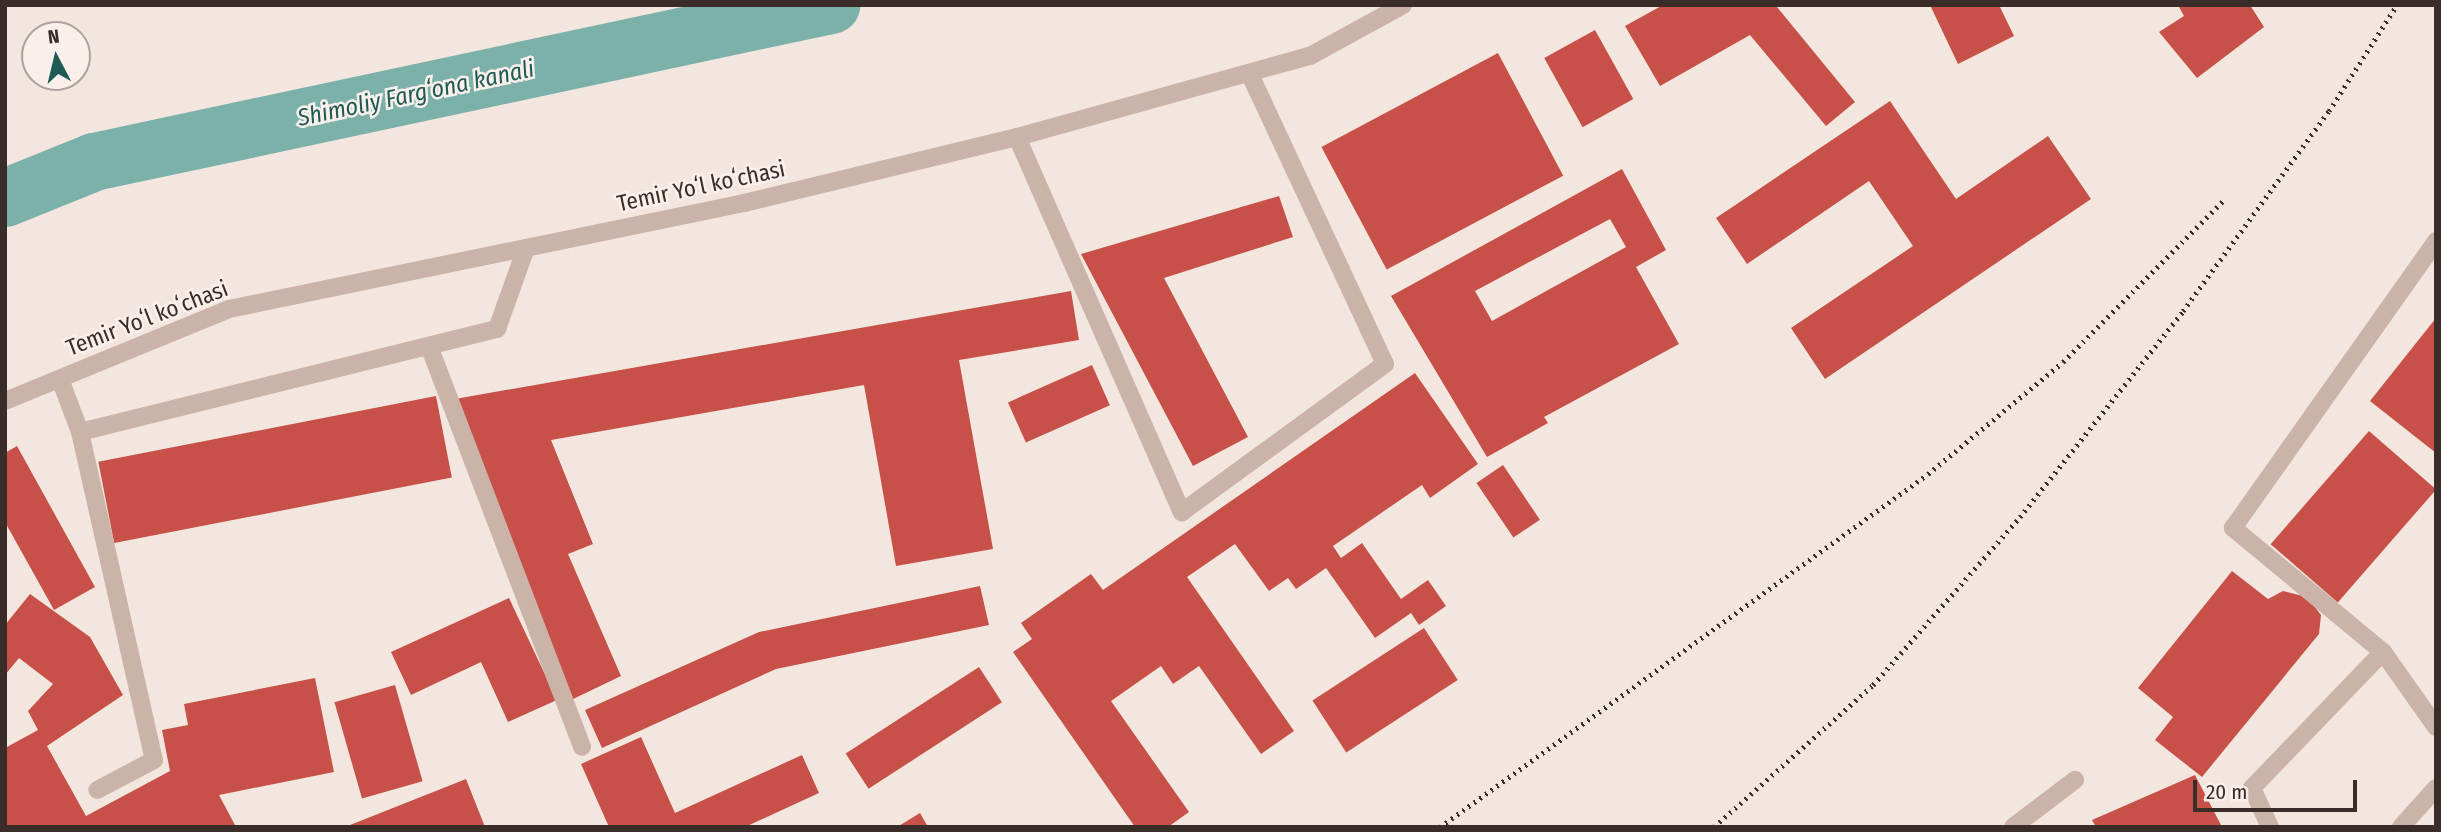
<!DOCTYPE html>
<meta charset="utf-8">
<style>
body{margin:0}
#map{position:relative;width:2441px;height:832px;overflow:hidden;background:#f3e6de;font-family:"Fira Sans Condensed",sans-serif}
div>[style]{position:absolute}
.canal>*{height:58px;margin:-29px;padding:0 29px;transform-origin:29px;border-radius:29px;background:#7cb1aa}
.building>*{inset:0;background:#c75148;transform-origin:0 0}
.service>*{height:18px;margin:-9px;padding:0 9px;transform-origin:9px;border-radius:9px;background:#ccb3a9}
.minor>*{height:18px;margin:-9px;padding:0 9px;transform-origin:9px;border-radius:9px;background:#ccb3a9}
.tertiary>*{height:18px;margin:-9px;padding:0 9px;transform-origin:9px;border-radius:9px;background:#ccb3a9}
.rail>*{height:5px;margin-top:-2.5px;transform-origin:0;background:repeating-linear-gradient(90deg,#392c29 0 2px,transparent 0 7px)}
span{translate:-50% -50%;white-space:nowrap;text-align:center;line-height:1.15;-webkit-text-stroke:5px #faf0eb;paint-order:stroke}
.street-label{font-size:23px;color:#392c29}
.water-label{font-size:24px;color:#1e5b55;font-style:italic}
.frame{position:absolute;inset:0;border:7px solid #392c29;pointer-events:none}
.north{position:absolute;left:21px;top:21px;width:70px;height:70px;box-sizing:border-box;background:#faf0eb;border:2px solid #ada29d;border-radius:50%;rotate:353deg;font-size:19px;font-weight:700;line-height:28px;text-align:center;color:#392c29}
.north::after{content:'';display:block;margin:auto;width:24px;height:32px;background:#1e5b55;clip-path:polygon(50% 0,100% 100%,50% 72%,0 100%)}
.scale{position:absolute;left:2193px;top:780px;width:164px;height:32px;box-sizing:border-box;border:4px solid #392c29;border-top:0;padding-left:9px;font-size:21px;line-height:24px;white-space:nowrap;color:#392c29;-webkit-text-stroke:5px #faf0eb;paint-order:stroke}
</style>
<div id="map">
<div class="canal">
<div style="left:5px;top:198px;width:96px;rotate:-22deg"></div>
<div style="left:94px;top:162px;width:754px;rotate:-12.03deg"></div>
</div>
<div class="building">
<div style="clip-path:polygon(1663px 5px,1782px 5px,1777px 7px,1855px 102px,1826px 126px,1750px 35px,1660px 86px,1625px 26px)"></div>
<div style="clip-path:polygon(1930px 5px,1999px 5px,2014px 36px,1958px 64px)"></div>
<div style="clip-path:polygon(2178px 5px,2250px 5px,2264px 27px,2197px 78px,2159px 32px,2184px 16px)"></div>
<div style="left:1595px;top:30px;width:79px;height:58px;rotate:61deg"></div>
<div style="left:1498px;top:53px;width:139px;height:200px;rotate:62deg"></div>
<div style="clip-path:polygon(1890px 101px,1956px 199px,2048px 136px,2091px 199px,1825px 379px,1791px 328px,1913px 246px,1869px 181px,1747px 264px,1716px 218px)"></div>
<div style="clip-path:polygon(evenodd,1622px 169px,1666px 250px,1636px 267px,1679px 344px,1544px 417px,1548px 423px,1487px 457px,1391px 296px,1622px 169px,1610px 219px,1626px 247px,1492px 321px,1475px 291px,1610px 219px)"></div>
<div style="clip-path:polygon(1279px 196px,1293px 237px,1164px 278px,1248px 437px,1193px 466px,1081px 254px)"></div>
<div style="clip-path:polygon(1071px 291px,1079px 340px,959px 360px,993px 549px,896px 566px,864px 385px,551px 440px,593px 544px,568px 554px,621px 676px,569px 701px,455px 399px)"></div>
<div style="clip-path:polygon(2436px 318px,2436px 453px,2370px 401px)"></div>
<div style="left:1092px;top:365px;width:44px;height:92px;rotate:66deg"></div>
<div style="clip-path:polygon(1415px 373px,1478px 464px,1430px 498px,1422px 485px,1333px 546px,1341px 558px,1362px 543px,1401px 599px,1428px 580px,1446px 606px,1419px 625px,1411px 613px,1375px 638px,1326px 568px,1296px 589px,1288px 578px,1269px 591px,1235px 544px,1187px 577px,1294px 731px,1261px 754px,1199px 666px,1173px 684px,1161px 666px,1111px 701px,1189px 812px,1168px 827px,1135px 827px,1013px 652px,1032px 639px,1021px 623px,1091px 574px,1103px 590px)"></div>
<div style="left:436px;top:396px;width:83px;height:344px;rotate:79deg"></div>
<div style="left:2369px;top:431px;width:89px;height:150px;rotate:41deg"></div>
<div style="clip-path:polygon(17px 446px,95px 587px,54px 610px,5px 522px,5px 453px)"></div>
<div style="left:1503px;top:465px;width:66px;height:32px;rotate:56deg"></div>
<div style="clip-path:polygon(2232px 571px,2268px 599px,2283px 591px,2307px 597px,2321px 615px,2319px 634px,2202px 777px,2155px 740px,2173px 717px,2138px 688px)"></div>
<div style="clip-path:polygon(980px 586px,989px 625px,776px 669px,602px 748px,585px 710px,759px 632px)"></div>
<div style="clip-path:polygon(30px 594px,90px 637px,123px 695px,47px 746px,86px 816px,170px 771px,162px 730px,188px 725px,184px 704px,315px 678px,334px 772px,219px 795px,236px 827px,5px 827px,5px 748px,38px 730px,28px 711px,53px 684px,19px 658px,5px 675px,5px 625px)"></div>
<div style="clip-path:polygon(509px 598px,557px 700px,508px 722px,481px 662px,411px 695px,391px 652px)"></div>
<div style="left:1424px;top:628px;width:62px;height:133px;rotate:57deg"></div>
<div style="left:979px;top:667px;width:42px;height:159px;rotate:57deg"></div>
<div style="left:395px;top:685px;width:100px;height:63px;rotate:74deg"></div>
<div style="clip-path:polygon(641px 737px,675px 813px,802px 755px,819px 793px,745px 827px,609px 827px,581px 764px)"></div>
<div style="clip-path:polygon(2195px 775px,2222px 827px,2096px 827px,2092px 820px)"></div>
<div style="clip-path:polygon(466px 779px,485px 827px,345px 827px)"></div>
<div style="clip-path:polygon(920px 813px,928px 827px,897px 827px)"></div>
</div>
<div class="service">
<div style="left:429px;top:346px;width:429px;rotate:69.1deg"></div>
<div style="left:60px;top:379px;width:57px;rotate:69.3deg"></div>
<div style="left:80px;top:432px;width:336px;rotate:77.3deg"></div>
<div style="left:154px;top:760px;width:64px;rotate:152.2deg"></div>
<div style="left:80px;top:432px;width:430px;rotate:-13.9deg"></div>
<div style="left:497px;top:329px;width:86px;rotate:-70.3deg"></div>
<div style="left:1182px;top:512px;width:251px;rotate:-36.1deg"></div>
<div style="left:1385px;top:364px;width:321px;rotate:-115deg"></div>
<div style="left:2383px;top:652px;width:92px;rotate:54.8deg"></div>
<div style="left:2013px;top:827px;width:78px;rotate:-37.2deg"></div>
<div style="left:2270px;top:827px;width:43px;rotate:-114.8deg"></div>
<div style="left:2252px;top:788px;width:189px;rotate:-46.1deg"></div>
<div style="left:2383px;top:652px;width:195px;rotate:-140.4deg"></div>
<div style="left:2233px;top:528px;width:352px;rotate:-54.7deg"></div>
<div style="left:2401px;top:827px;width:52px;rotate:-48.1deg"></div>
</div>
<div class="minor">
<div style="left:1017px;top:137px;width:410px;rotate:66.3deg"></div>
</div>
<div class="tertiary">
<div style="left:5px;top:401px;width:242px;rotate:-22.3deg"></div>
<div style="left:229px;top:309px;width:526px;rotate:-11.63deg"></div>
<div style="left:744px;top:203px;width:281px;rotate:-13.6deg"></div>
<div style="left:1017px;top:137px;width:304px;rotate:-15.5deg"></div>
<div style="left:1310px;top:56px;width:106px;rotate:-28.7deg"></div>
</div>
<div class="rail">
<div style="left:1440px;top:827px;width:602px;rotate:-35.88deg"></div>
<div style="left:1928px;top:474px;width:175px;rotate:-39.7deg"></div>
<div style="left:2063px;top:362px;width:227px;rotate:-45.2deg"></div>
<div style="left:1714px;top:827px;width:213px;rotate:-41.8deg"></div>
<div style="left:1873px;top:685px;width:223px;rotate:-48.8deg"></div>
<div style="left:2020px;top:517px;width:263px;rotate:-51.6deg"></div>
<div style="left:2183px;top:311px;width:248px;rotate:-53.9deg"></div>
<div style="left:2329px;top:111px;width:126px;rotate:-57.3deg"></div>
</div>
<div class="street-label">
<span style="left:701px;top:186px;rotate:-12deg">Temir Yoʻl koʻchasi</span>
<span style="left:147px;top:318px;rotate:-21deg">Temir Yoʻl koʻchasi</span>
</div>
<div class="water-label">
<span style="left:416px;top:94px;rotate:-12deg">Shimoliy Fargʻona kanali</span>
</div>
<div class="frame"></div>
<div class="north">N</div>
<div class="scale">20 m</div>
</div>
